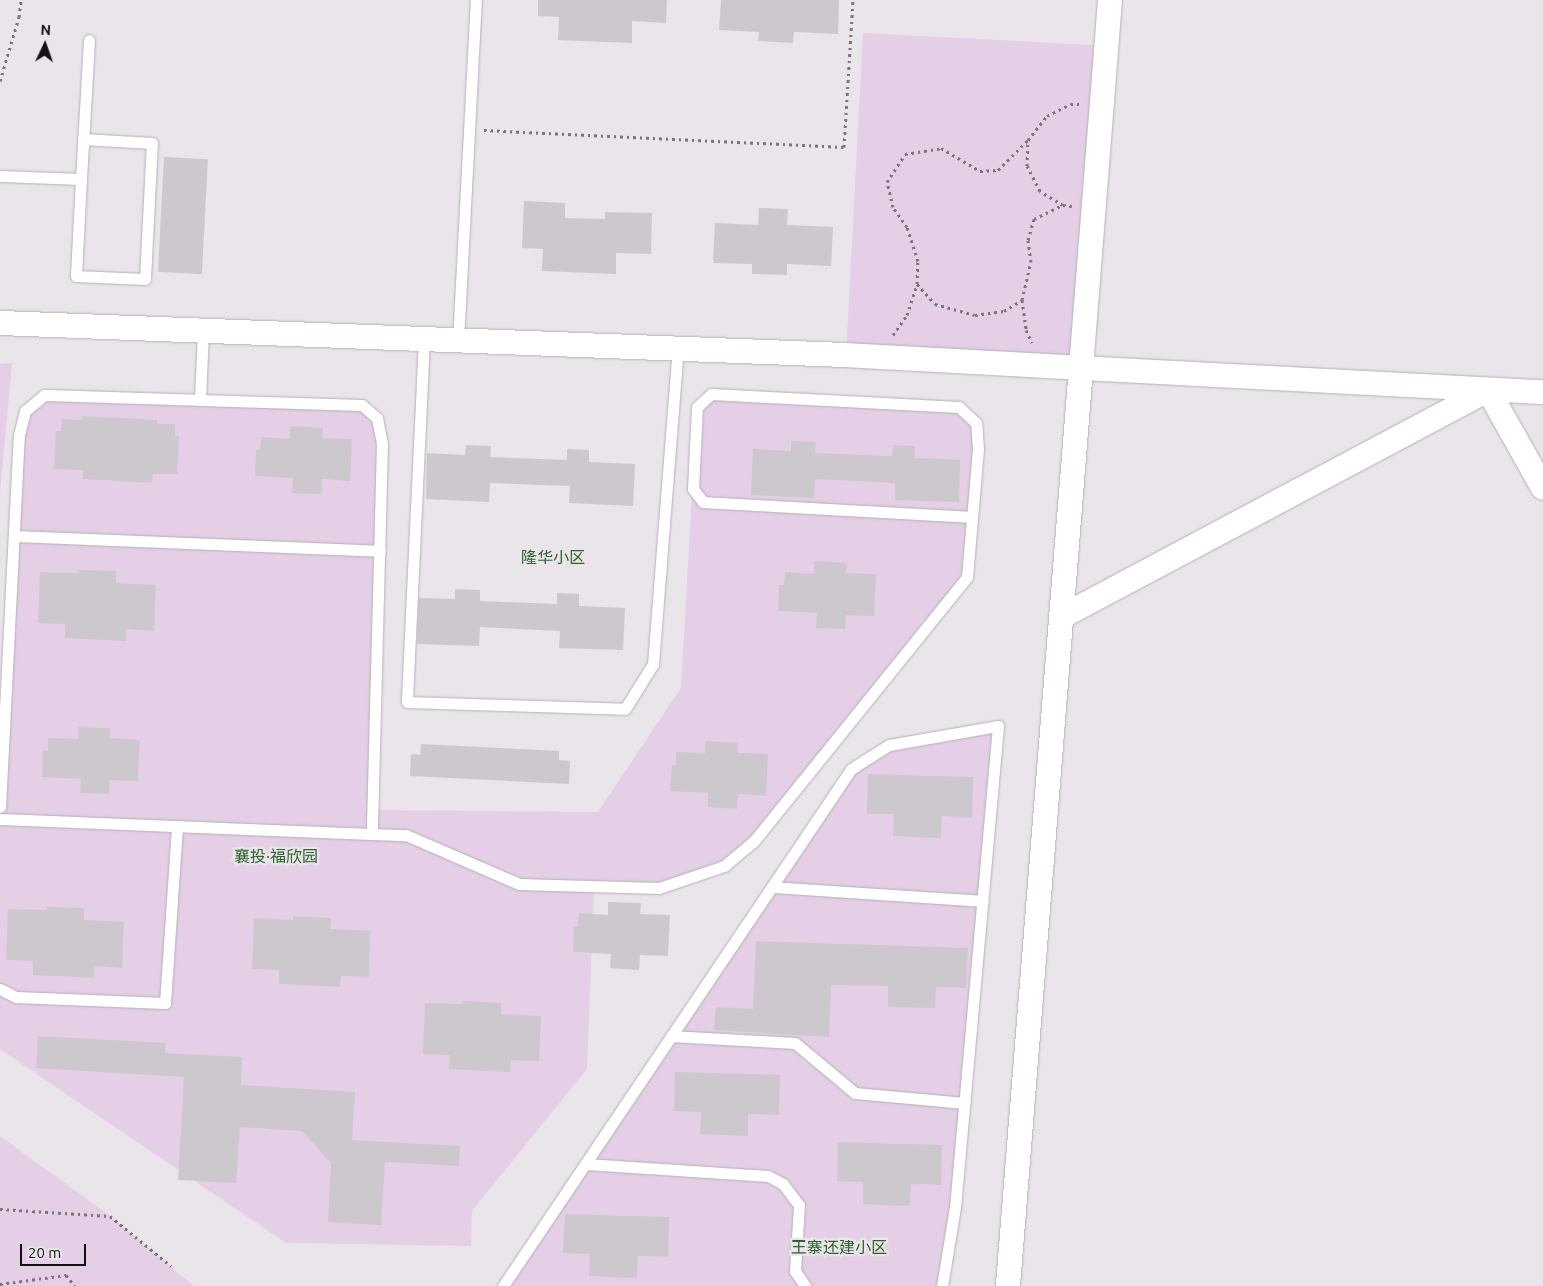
<!DOCTYPE html>
<meta charset="utf-8">
<style>
body{margin:0}
#map{position:relative;width:1543px;height:1286px;overflow:hidden;background:#eae5eb;font-family:Ubuntu,"Noto Sans SC",sans-serif}
div>[style]{position:absolute}
.green>*{inset:0;background:#e4cfe6;transform-origin:0 0}
.building>*{inset:0;background:#cdc8ce;transform-origin:0 0}
.path>*{height:3px;margin-top:-1.5px;transform-origin:0;background:repeating-linear-gradient(90deg,#787478 0 2.5px,transparent 0 6.5px)}
.roads{filter:drop-shadow(0 0 1px #b5b0b6) drop-shadow(0 0 1px #b5b0b6)}
.service>*{height:11px;margin:-5.5px;padding:0 5.5px;transform-origin:5.5px;border-radius:5.5px;background:#fff}
.minor>*{height:24px;margin:-12px;padding:0 12px;transform-origin:12px;border-radius:12px;background:#fff}
span{translate:-50% -50%;white-space:nowrap;text-align:center;line-height:1.15;-webkit-text-stroke:4.5px #eae5eb;paint-order:stroke}
.neighbourhood-label{font-size:16px;color:#2f622c}
.north{position:absolute;left:20px;top:20px;width:50px;height:50px;-webkit-text-stroke:4px #eae5eb;paint-order:stroke;rotate:3deg;font-size:14px;font-weight:700;line-height:20px;text-align:center;color:#131113}
.north::after{content:'';display:block;margin:auto;width:18px;height:22px;background:#131113;clip-path:polygon(50% 0,100% 100%,50% 72%,0 100%)}
.scale{position:absolute;left:20px;top:1244px;width:66px;height:22px;box-sizing:border-box;border:2px solid #131113;border-top:0;padding-left:6px;font-size:15px;line-height:18px;white-space:nowrap;color:#131113;-webkit-text-stroke:4px #eae5eb;paint-order:stroke}
</style>
<div id="map">
<div class="green">
<div style="left:863px;top:33px;width:244px;height:323px;rotate:3deg"></div>
<div style="clip-path:polygon(12px 363px,0 493px,0 364px)"></div>
<div style="clip-path:polygon(711px 394px,959px 407px,976px 423px,967px 577px,754px 841px,724px 866px,659px 888px,594px 887px,587px 1069px,472px 1211px,471px 1246px,286px 1243px,0 1049px,0 807px,25px 411px,44px 395px,362px 405px,377px 418px,373px 810px,598px 812px,681px 688px,697px 407px)"></div>
<div style="clip-path:polygon(998px 726px,942px 1286px,503px 1286px,851px 769px,889px 745px)"></div>
<div style="clip-path:polygon(0 1136px,110px 1216px,194px 1286px,0 1286px)"></div>
</div>
<div class="building">
<div style="clip-path:polygon(538px 0,667px 0,666px 23px,632px 21px,632px 43px,558px 40px,559px 17px,538px 16px)"></div>
<div style="clip-path:polygon(721px 0,839px 0,838px 34px,794px 32px,793px 43px,758px 41px,759px 32px,719px 30px)"></div>
<div style="left:164px;top:157px;width:44px;height:115px;rotate:3deg"></div>
<div style="clip-path:polygon(524px 201px,565px 203px,565px 218px,605px 219px,605px 212px,652px 213px,651px 254px,616px 253px,616px 274px,542px 271px,543px 249px,522px 248px)"></div>
<div style="clip-path:polygon(759px 208px,788px 209px,787px 225px,833px 227px,831px 266px,787px 264px,787px 275px,752px 274px,752px 264px,713px 263px,715px 223px,758px 225px)"></div>
<div style="clip-path:polygon(82px 416px,157px 420px,157px 424px,175px 424px,175px 436px,179px 436px,177px 474px,153px 474px,152px 483px,83px 479px,83px 470px,54px 469px,56px 431px,61px 431px,62px 419px,82px 420px)"></div>
<div style="clip-path:polygon(290px 426px,323px 428px,322px 438px,352px 439px,350px 481px,322px 479px,322px 494px,292px 493px,293px 478px,255px 476px,256px 450px,260px 450px,261px 437px,290px 439px)"></div>
<div style="clip-path:polygon(791px 441px,816px 442px,815px 453px,892px 456px,893px 445px,915px 446px,914px 458px,960px 460px,959px 502px,895px 500px,895px 483px,815px 479px,814px 498px,751px 495px,753px 449px,791px 451px)"></div>
<div style="clip-path:polygon(466px 445px,491px 446px,490px 457px,567px 460px,567px 449px,589px 450px,589px 462px,635px 464px,633px 506px,569px 503px,570px 486px,490px 483px,489px 502px,426px 499px,427px 453px,465px 455px)"></div>
<div style="clip-path:polygon(814px 561px,847px 563px,846px 573px,876px 574px,874px 616px,846px 615px,845px 629px,816px 628px,817px 613px,778px 611px,779px 585px,784px 585px,785px 572px,814px 574px)"></div>
<div style="clip-path:polygon(78px 570px,116px 571px,116px 583px,156px 585px,154px 631px,126px 629px,126px 641px,65px 638px,65px 624px,38px 623px,40px 572px,78px 573px)"></div>
<div style="clip-path:polygon(455px 589px,480px 590px,480px 601px,557px 604px,557px 593px,579px 594px,579px 606px,625px 608px,623px 650px,559px 648px,560px 631px,480px 627px,479px 646px,417px 644px,419px 598px,455px 599px)"></div>
<div style="clip-path:polygon(78px 727px,110px 728px,110px 738px,140px 740px,138px 781px,110px 780px,109px 794px,80px 793px,81px 779px,42px 777px,43px 750px,48px 751px,48px 738px,78px 739px)"></div>
<div style="clip-path:polygon(706px 741px,738px 743px,738px 753px,768px 754px,766px 796px,738px 794px,737px 809px,708px 807px,708px 793px,670px 791px,672px 765px,676px 765px,676px 752px,705px 753px)"></div>
<div style="clip-path:polygon(421px 744px,559px 751px,559px 760px,570px 761px,569px 784px,410px 776px,411px 754px,420px 755px)"></div>
<div style="clip-path:polygon(868px 774px,973px 777px,972px 818px,942px 816px,941px 838px,893px 836px,894px 814px,867px 814px)"></div>
<div style="clip-path:polygon(608px 902px,641px 903px,640px 914px,670px 915px,668px 956px,640px 955px,639px 970px,610px 968px,611px 954px,573px 952px,574px 926px,578px 926px,579px 913px,608px 915px)"></div>
<div style="clip-path:polygon(47px 907px,84px 908px,84px 920px,124px 922px,122px 968px,95px 966px,94px 978px,33px 975px,33px 961px,6px 960px,8px 909px,47px 910px)"></div>
<div style="clip-path:polygon(293px 916px,331px 918px,330px 929px,370px 931px,369px 977px,341px 976px,340px 987px,279px 984px,279px 970px,252px 969px,254px 918px,293px 920px)"></div>
<div style="clip-path:polygon(756px 941px,968px 948px,966px 988px,936px 987px,935px 1008px,888px 1007px,888px 986px,831px 985px,829px 1037px,714px 1030px,716px 1007px,753px 1009px)"></div>
<div style="clip-path:polygon(463px 1001px,501px 1003px,501px 1014px,541px 1016px,539px 1061px,511px 1060px,510px 1072px,449px 1069px,450px 1055px,423px 1054px,425px 1003px,463px 1004px)"></div>
<div style="clip-path:polygon(38px 1036px,166px 1043px,165px 1053px,242px 1057px,241px 1085px,355px 1092px,352px 1140px,460px 1146px,459px 1166px,385px 1162px,381px 1225px,328px 1222px,331px 1163px,302px 1131px,240px 1127px,236px 1183px,178px 1180px,184px 1077px,36px 1068px)"></div>
<div style="clip-path:polygon(675px 1072px,780px 1075px,779px 1115px,748px 1114px,748px 1136px,700px 1134px,701px 1112px,674px 1111px)"></div>
<div style="clip-path:polygon(838px 1142px,942px 1145px,941px 1185px,911px 1184px,910px 1206px,863px 1204px,863px 1182px,837px 1181px)"></div>
<div style="clip-path:polygon(565px 1214px,669px 1217px,668px 1257px,638px 1256px,637px 1278px,589px 1276px,590px 1254px,563px 1253px)"></div>
</div>
<div class="path">
<div style="left:0;top:81px;width:67px;rotate:-73.5deg"></div>
<div style="left:19px;top:17px;width:17px;rotate:-83deg"></div>
<div style="left:484px;top:130px;width:360px;rotate:2.7deg"></div>
<div style="left:844px;top:147px;width:147px;rotate:-86.5deg"></div>
<div style="left:1072px;top:206px;width:9px;rotate:-174deg"></div>
<div style="left:1063px;top:205px;width:27px;rotate:-149deg"></div>
<div style="left:1040px;top:191px;width:28px;rotate:-117deg"></div>
<div style="left:1027px;top:166px;width:26px;rotate:-88deg"></div>
<div style="left:1028px;top:140px;width:31px;rotate:-52deg"></div>
<div style="left:1047px;top:116px;width:27px;rotate:-27deg"></div>
<div style="left:1071px;top:104px;width:8px"></div>
<div style="left:917px;top:284px;width:27px;rotate:48deg"></div>
<div style="left:935px;top:304px;width:41px;rotate:15.4deg"></div>
<div style="left:975px;top:315px;width:29px;rotate:-8deg"></div>
<div style="left:1004px;top:311px;width:21px;rotate:-31deg"></div>
<div style="left:1022px;top:300px;width:39px;rotate:-77deg"></div>
<div style="left:1031px;top:262px;width:22px;rotate:-98deg"></div>
<div style="left:1028px;top:240px;width:22px;rotate:-74deg"></div>
<div style="left:1034px;top:219px;width:32px;rotate:-26deg"></div>
<div style="left:1022px;top:300px;width:30px;rotate:82deg"></div>
<div style="left:1026px;top:330px;width:14px;rotate:65deg"></div>
<div style="left:893px;top:335px;width:24px;rotate:-55deg"></div>
<div style="left:907px;top:315px;width:33px;rotate:-72deg"></div>
<div style="left:917px;top:284px;width:23px;rotate:-88deg"></div>
<div style="left:918px;top:261px;width:36px;rotate:-108deg"></div>
<div style="left:907px;top:227px;width:24px;rotate:-125deg"></div>
<div style="left:893px;top:207px;width:26px;rotate:-103deg"></div>
<div style="left:887px;top:182px;width:33px;rotate:-57deg"></div>
<div style="left:905px;top:154px;width:36px;rotate:-9deg"></div>
<div style="left:941px;top:148px;width:45px;rotate:30.5deg"></div>
<div style="left:980px;top:171px;width:18px;rotate:-3deg"></div>
<div style="left:998px;top:170px;width:42px;rotate:-45deg"></div>
<div style="left:0;top:1209px;width:110px;rotate:3.6deg"></div>
<div style="left:110px;top:1216px;width:79px;rotate:39.3deg"></div>
<div style="left:0;top:1284px;width:67px;rotate:-7.8deg"></div>
<div style="left:66px;top:1275px;width:14px;rotate:51deg"></div>
</div>
<div class="roads">
<div class="service">
<div style="left:0;top:176px;width:81px;rotate:2.1deg"></div>
<div style="left:81px;top:179px;width:139px;rotate:-86.7deg"></div>
<div style="left:81px;top:179px;width:97px;rotate:93deg"></div>
<div style="left:76px;top:276px;width:69px;rotate:2.5deg"></div>
<div style="left:145px;top:279px;width:136px;rotate:-87.1deg"></div>
<div style="left:152px;top:143px;width:69px;rotate:-176.7deg"></div>
<div style="left:203px;top:331px;width:69px;rotate:92.5deg"></div>
<div style="left:200px;top:400px;width:162px;rotate:1.8deg"></div>
<div style="left:362px;top:405px;width:20px;rotate:41deg"></div>
<div style="left:377px;top:418px;width:25px;rotate:79deg"></div>
<div style="left:382px;top:443px;width:391px;rotate:91.5deg"></div>
<div style="left:372px;top:834px;width:34px;rotate:2deg"></div>
<div style="left:406px;top:835px;width:123px;rotate:23.4deg"></div>
<div style="left:519px;top:884px;width:140px;rotate:1.6deg"></div>
<div style="left:659px;top:888px;width:69px;rotate:-18.7deg"></div>
<div style="left:724px;top:866px;width:39px;rotate:-40deg"></div>
<div style="left:754px;top:841px;width:339px;rotate:-51.1deg"></div>
<div style="left:967px;top:577px;width:128px;rotate:-85.1deg"></div>
<div style="left:978px;top:449px;width:26px;rotate:-94deg"></div>
<div style="left:976px;top:423px;width:23px;rotate:-137deg"></div>
<div style="left:959px;top:407px;width:248px;rotate:-177deg"></div>
<div style="left:711px;top:394px;width:19px;rotate:137deg"></div>
<div style="left:697px;top:407px;width:82px;rotate:92.8deg"></div>
<div style="left:693px;top:489px;width:16px;rotate:52deg"></div>
<div style="left:703px;top:502px;width:269px;rotate:3.2deg"></div>
<div style="left:424px;top:339px;width:363px;rotate:92.7deg"></div>
<div style="left:407px;top:702px;width:218px;rotate:1.8deg"></div>
<div style="left:625px;top:709px;width:53px;rotate:-58.1deg"></div>
<div style="left:653px;top:664px;width:316px;rotate:-85.5deg"></div>
<div style="left:458px;top:341px;width:341px;rotate:-87deg"></div>
<div style="left:14px;top:536px;width:366px;rotate:2.3deg"></div>
<div style="left:0;top:807px;width:372px;rotate:-87.1deg"></div>
<div style="left:19px;top:435px;width:25px;rotate:-76deg"></div>
<div style="left:25px;top:411px;width:25px;rotate:-40deg"></div>
<div style="left:44px;top:395px;width:156px;rotate:1.8deg"></div>
<div style="left:0;top:819px;width:372px;rotate:2.3deg"></div>
<div style="left:772px;top:887px;width:211px;rotate:3.8deg"></div>
<div style="left:0;top:989px;width:18px;rotate:27deg"></div>
<div style="left:16px;top:997px;width:149px;rotate:2.3deg"></div>
<div style="left:165px;top:1003px;width:177px;rotate:-86.1deg"></div>
<div style="left:671px;top:1036px;width:124px;rotate:3.2deg"></div>
<div style="left:795px;top:1043px;width:78px;rotate:39.8deg"></div>
<div style="left:855px;top:1093px;width:110px;rotate:5.2deg"></div>
<div style="left:586px;top:1164px;width:182px;rotate:3.8deg"></div>
<div style="left:768px;top:1176px;width:17px;rotate:28deg"></div>
<div style="left:783px;top:1184px;width:26px;rotate:53deg"></div>
<div style="left:799px;top:1205px;width:66px;rotate:93.5deg"></div>
<div style="left:795px;top:1271px;width:18px;rotate:56deg"></div>
<div style="left:503px;top:1286px;width:623px;rotate:-56.05deg"></div>
<div style="left:851px;top:769px;width:45px;rotate:-32.3deg"></div>
<div style="left:889px;top:745px;width:111px;rotate:-9.9deg"></div>
<div style="left:998px;top:726px;width:483px;rotate:95.1deg"></div>
<div style="left:955px;top:1207px;width:80px;rotate:99.3deg"></div>
</div>
<div class="minor">
<div style="left:1110px;top:0;width:369px;rotate:94.5deg"></div>
<div style="left:1081px;top:368px;width:463px;rotate:3deg"></div>
<div style="left:0;top:323px;width:844px;rotate:2.17deg"></div>
<div style="left:843px;top:355px;width:238px;rotate:3.1deg"></div>
<div style="left:1081px;top:368px;width:921px;rotate:94.55deg"></div>
<div style="left:1061px;top:617px;width:484px;rotate:-28deg"></div>
<div style="left:1488px;top:390px;width:112px;rotate:60.7deg"></div>
</div>
</div>
<div class="neighbourhood-label">
<span style="left:553px;top:557px">隆华小区</span>
<span style="left:276px;top:856px">襄投·福欣园</span>
<span style="left:839px;top:1247px">王寨还建小区</span>
</div>
<div class="north">N</div>
<div class="scale">20 m</div>
</div>
